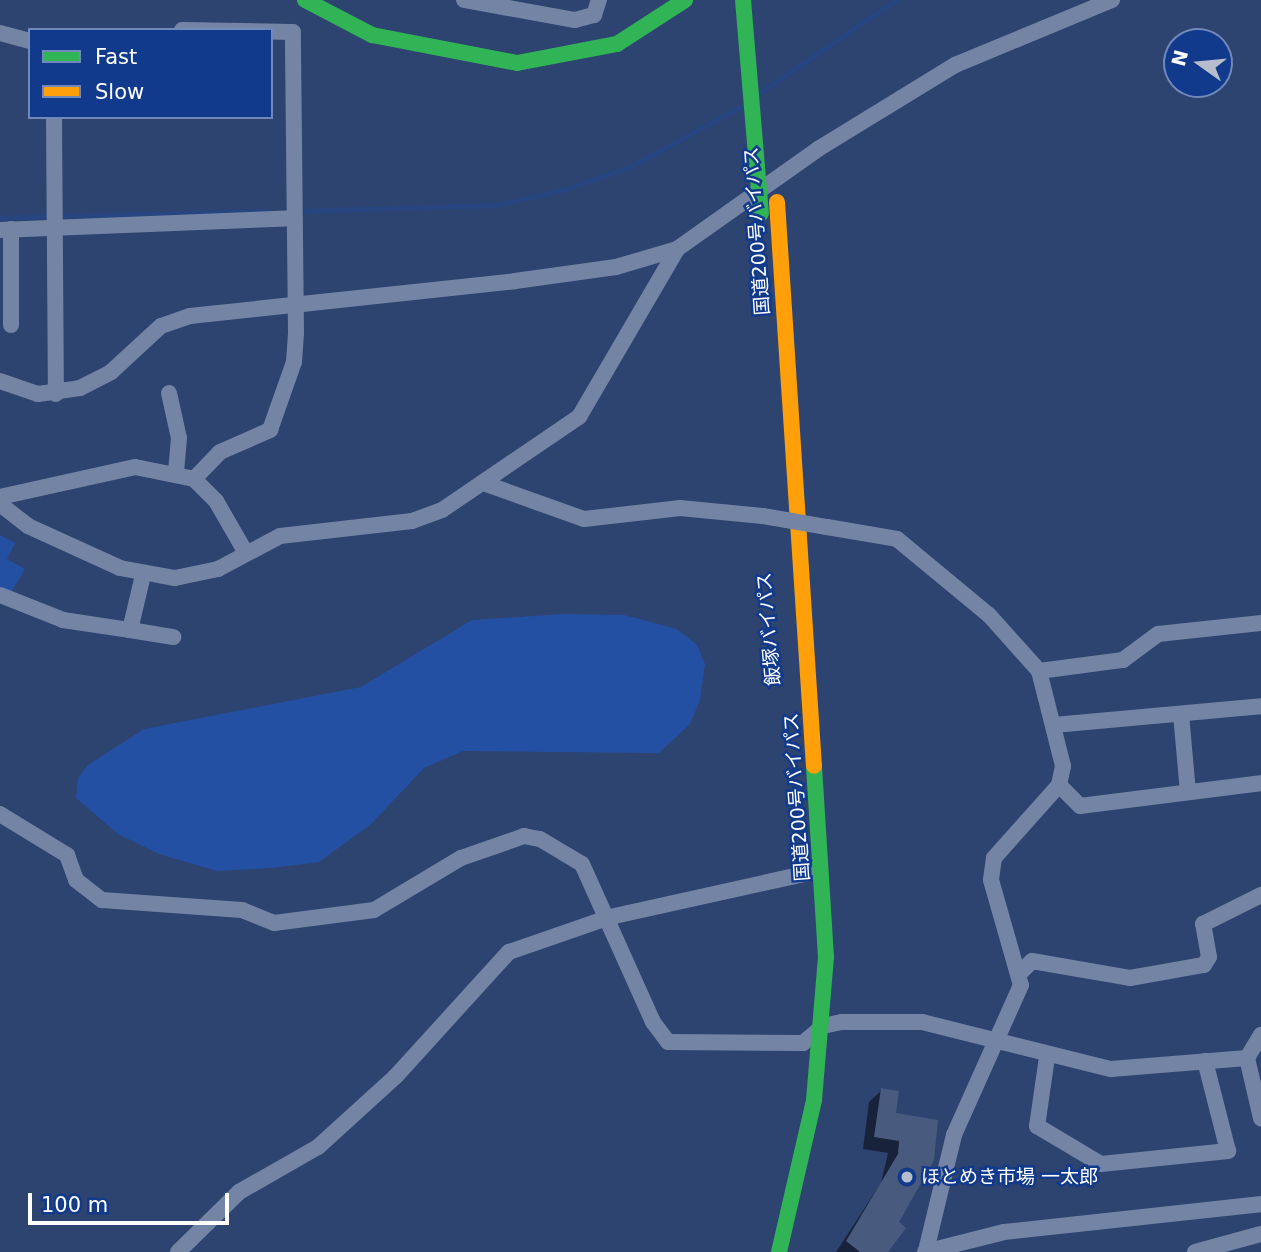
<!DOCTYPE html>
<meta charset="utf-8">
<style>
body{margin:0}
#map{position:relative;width:1261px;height:1252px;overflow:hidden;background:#2d4370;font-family:"DejaVu Sans","Noto Sans JP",sans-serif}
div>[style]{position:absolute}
.green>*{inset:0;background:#2450a3}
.shadow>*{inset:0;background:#0007}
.stream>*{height:4.5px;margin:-2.25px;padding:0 2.25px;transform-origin:2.25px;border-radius:2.25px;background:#274580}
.building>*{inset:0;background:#485a7e}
.street>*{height:16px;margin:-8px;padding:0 8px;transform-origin:8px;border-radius:8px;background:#7484a4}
.fast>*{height:16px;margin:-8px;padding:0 8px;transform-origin:8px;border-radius:8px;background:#30b455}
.slow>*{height:16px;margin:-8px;padding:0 8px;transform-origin:8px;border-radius:8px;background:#ff9f0a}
.street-bridge>*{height:16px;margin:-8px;padding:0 8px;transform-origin:8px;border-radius:8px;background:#7484a4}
.fast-bridge>*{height:16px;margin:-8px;padding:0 8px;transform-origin:8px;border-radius:8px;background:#30b455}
.dots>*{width:19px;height:19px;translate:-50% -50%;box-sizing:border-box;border:4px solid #113a8c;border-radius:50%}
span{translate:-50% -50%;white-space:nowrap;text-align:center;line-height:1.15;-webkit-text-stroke:5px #113a8c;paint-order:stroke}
.street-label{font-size:19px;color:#fff}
.poi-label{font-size:19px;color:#fff}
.left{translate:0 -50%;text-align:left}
.legend{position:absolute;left:28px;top:28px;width:245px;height:91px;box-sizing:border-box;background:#113a8c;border:2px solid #7089ba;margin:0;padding:9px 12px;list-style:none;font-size:21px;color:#fff}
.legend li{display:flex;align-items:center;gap:14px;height:35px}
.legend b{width:35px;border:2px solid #7089ba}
.north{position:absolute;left:1163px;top:28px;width:70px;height:70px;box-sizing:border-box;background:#113a8c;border:2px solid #7089ba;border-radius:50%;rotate:285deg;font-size:19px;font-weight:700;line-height:28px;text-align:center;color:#fff}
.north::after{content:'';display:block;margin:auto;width:24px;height:32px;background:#b6bdcd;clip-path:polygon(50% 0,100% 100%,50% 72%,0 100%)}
.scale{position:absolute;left:28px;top:1193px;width:201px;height:32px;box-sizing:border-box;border:4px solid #fff;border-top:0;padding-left:9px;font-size:21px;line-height:24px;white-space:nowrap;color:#fff;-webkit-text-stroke:5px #113a8c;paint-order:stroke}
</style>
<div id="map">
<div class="green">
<div style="clip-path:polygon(0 535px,15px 543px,7px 559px,25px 569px,10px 594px,0 591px)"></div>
<div style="clip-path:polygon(565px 614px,624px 615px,677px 629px,697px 645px,705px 664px,700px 700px,690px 724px,659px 753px,463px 751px,424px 768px,371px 824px,319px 862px,272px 868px,217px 871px,159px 854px,118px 834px,76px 798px,78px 778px,88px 765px,144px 729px,361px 687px,472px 620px)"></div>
</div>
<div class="shadow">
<div style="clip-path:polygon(882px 1090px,894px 1115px,936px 1121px,886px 1252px,836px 1252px,881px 1183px,888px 1153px,863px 1149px,869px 1102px)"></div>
</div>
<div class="stream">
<div style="left:761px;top:92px;width:163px;rotate:-34.3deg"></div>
<div style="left:297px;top:211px;width:200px;rotate:-1.7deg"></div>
<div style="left:497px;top:205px;width:71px;rotate:-13.1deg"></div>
<div style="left:566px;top:189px;width:67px;rotate:-19.2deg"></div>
<div style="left:629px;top:167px;width:129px;rotate:-28.2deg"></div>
<div style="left:59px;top:216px;width:208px;rotate:-1.4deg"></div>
<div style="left:0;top:218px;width:50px;rotate:-2.3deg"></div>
</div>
<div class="building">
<div style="clip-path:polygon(881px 1088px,899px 1091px,896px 1113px,938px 1120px,934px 1160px,899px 1222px,906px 1228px,888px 1252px,860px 1252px,846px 1241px,898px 1154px,899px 1141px,874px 1137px)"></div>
</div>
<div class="street">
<div style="left:464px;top:0;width:113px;rotate:10.2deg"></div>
<div style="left:575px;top:20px;width:20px;rotate:-15deg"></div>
<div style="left:594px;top:15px;width:16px;rotate:-72deg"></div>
<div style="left:0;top:33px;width:31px;rotate:15deg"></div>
<div style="left:54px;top:117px;width:277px;rotate:89.6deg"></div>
<div style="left:11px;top:229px;width:96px;rotate:90deg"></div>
<div style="left:0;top:230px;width:293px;rotate:-2.3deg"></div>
<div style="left:0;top:381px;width:40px;rotate:18.9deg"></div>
<div style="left:38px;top:394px;width:42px;rotate:-8.1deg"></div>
<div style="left:80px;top:388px;width:35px;rotate:-27deg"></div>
<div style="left:111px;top:372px;width:68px;rotate:-42.6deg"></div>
<div style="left:161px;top:326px;width:31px;rotate:-19deg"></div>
<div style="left:190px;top:316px;width:327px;rotate:-6.1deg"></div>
<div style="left:515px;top:281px;width:102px;rotate:-7.9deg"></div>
<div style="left:616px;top:267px;width:64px;rotate:-16.4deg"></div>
<div style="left:169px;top:393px;width:46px;rotate:77.5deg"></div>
<div style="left:179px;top:438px;width:37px;rotate:95deg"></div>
<div style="left:194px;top:479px;width:31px;rotate:45deg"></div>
<div style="left:216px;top:501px;width:60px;rotate:60deg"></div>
<div style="left:486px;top:484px;width:104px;rotate:19.7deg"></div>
<div style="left:584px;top:519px;width:97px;rotate:-6.5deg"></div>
<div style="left:680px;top:508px;width:83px;rotate:5.5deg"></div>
<div style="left:0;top:497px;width:138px;rotate:-12.5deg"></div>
<div style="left:135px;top:467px;width:60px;rotate:11.5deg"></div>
<div style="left:194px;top:479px;width:37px;rotate:-46deg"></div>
<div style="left:220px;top:452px;width:55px;rotate:-23.7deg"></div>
<div style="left:270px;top:430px;width:72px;rotate:-70.6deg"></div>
<div style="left:294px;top:362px;width:29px;rotate:-86deg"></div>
<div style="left:296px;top:333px;width:301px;rotate:-90.6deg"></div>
<div style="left:293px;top:32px;width:111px;rotate:-179deg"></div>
<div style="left:0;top:504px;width:36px;rotate:38deg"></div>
<div style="left:28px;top:526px;width:101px;rotate:24.5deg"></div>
<div style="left:120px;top:568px;width:56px;rotate:10.3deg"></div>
<div style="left:175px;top:578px;width:44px;rotate:-11.8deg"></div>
<div style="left:218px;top:569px;width:70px;rotate:-28deg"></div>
<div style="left:280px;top:536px;width:133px;rotate:-6.5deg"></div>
<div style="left:412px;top:521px;width:32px;rotate:-20deg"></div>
<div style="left:442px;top:510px;width:166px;rotate:-34.2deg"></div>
<div style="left:579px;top:417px;width:194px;rotate:-59.7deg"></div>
<div style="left:677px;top:249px;width:173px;rotate:-35.3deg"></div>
<div style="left:818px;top:149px;width:161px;rotate:-31.5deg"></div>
<div style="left:955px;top:65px;width:170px;rotate:-22.5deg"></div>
<div style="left:827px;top:527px;width:71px;rotate:9.7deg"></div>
<div style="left:897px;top:539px;width:119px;rotate:39.6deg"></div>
<div style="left:989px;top:615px;width:75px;rotate:48.2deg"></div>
<div style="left:1039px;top:671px;width:98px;rotate:75.8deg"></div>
<div style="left:1063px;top:766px;width:19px;rotate:102deg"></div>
<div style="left:1059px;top:785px;width:98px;rotate:131.7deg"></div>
<div style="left:994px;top:858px;width:22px;rotate:98deg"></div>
<div style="left:991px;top:880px;width:109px;rotate:74.1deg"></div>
<div style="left:1021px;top:985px;width:164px;rotate:114.1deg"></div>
<div style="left:954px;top:1135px;width:119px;rotate:103.6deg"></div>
<div style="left:0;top:595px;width:68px;rotate:21.6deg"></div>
<div style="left:63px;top:620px;width:68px;rotate:8.5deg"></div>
<div style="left:130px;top:630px;width:57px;rotate:-76.7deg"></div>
<div style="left:130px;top:630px;width:44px;rotate:9.2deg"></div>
<div style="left:1039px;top:671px;width:85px;rotate:-7.5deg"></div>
<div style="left:1123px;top:660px;width:44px;rotate:-36.6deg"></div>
<div style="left:1158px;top:634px;width:104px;rotate:-6.1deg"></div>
<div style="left:1181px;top:714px;width:78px;rotate:84.9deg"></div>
<div style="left:1054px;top:725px;width:208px;rotate:-5.2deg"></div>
<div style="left:1059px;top:785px;width:30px;rotate:45deg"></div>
<div style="left:1080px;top:806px;width:182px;rotate:-7.2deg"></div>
<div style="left:0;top:814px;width:79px;rotate:31.5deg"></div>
<div style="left:67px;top:855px;width:27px;rotate:70deg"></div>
<div style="left:76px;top:880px;width:33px;rotate:38deg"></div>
<div style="left:102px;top:900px;width:140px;rotate:4.1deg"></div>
<div style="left:242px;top:910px;width:35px;rotate:22deg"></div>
<div style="left:274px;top:923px;width:101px;rotate:-7.4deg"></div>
<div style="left:374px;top:910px;width:101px;rotate:-30.9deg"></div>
<div style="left:461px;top:858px;width:67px;rotate:-19.2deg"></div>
<div style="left:524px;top:836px;width:16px;rotate:11deg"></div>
<div style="left:540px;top:839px;width:49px;rotate:30.8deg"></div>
<div style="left:582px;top:864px;width:173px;rotate:65.8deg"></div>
<div style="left:653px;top:1022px;width:25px;rotate:53deg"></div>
<div style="left:668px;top:1042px;width:135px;rotate:0.4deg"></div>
<div style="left:803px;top:1043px;width:26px;rotate:-40deg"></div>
<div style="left:823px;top:1026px;width:19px;rotate:-12deg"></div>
<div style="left:842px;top:1022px;width:80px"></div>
<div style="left:922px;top:1022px;width:195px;rotate:14deg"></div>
<div style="left:1111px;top:1069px;width:136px;rotate:-4.6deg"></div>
<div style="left:1247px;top:1058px;width:62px;rotate:76.9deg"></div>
<div style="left:1019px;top:974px;width:18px;rotate:-45deg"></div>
<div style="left:1032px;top:961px;width:99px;rotate:9.8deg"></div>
<div style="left:1130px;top:978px;width:75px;rotate:-10deg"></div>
<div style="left:1204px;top:965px;width:9px;rotate:-58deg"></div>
<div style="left:1209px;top:957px;width:34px;rotate:-100deg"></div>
<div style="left:1203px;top:924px;width:65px;rotate:-26.6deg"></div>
<div style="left:1047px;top:1057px;width:70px;rotate:98.2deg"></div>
<div style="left:1037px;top:1126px;width:74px;rotate:30.7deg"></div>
<div style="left:1101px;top:1164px;width:128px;rotate:-5.8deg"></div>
<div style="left:1228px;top:1151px;width:93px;rotate:-104.3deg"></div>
<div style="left:1247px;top:1058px;width:27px;rotate:-59deg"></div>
<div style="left:178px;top:1252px;width:86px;rotate:-44.5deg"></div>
<div style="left:239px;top:1192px;width:91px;rotate:-29.7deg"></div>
<div style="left:318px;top:1147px;width:105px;rotate:-42.3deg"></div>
<div style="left:396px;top:1076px;width:168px;rotate:-47.7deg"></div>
<div style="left:509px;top:952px;width:107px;rotate:-19.1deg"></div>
<div style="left:610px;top:917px;width:204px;rotate:-12.5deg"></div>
<div style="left:925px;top:1252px;width:81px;rotate:-14.2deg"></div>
<div style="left:1004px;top:1232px;width:259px;rotate:-6.2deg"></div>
<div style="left:1195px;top:1252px;width:68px;rotate:-15.3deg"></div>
</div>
<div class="fast">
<div style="left:305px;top:0;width:76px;rotate:27.6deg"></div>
<div style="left:372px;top:35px;width:148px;rotate:10.9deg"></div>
<div style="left:517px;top:63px;width:102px;rotate:-10.8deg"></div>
<div style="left:617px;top:44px;width:81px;rotate:-32.9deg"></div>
<div style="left:779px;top:1252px;width:156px;rotate:-77deg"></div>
<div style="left:814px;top:1100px;width:144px;rotate:-85.2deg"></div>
<div style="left:826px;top:957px;width:191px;rotate:-93.6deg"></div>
</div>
<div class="slow">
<div style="left:777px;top:202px;width:565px;rotate:86.25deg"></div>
</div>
<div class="street-bridge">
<div style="left:763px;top:516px;width:65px;rotate:9.8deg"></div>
</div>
<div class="fast-bridge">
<div style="left:743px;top:0;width:214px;rotate:85.2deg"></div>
</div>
<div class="dots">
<div style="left:907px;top:1177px;background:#b6bdcd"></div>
</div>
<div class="street-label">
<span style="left:757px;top:231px;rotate:-94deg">国道200号バイパス</span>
<span style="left:769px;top:629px;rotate:-95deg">飯塚バイパス</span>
<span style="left:797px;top:797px;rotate:-94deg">国道200号バイパス</span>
</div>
<div class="poi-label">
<span class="left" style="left:921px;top:1177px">ほとめき市場 一太郎</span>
</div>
<ul class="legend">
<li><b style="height:9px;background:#30b455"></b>Fast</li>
<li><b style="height:9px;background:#ff9f0a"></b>Slow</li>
</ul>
<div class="north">N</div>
<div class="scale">100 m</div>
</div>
